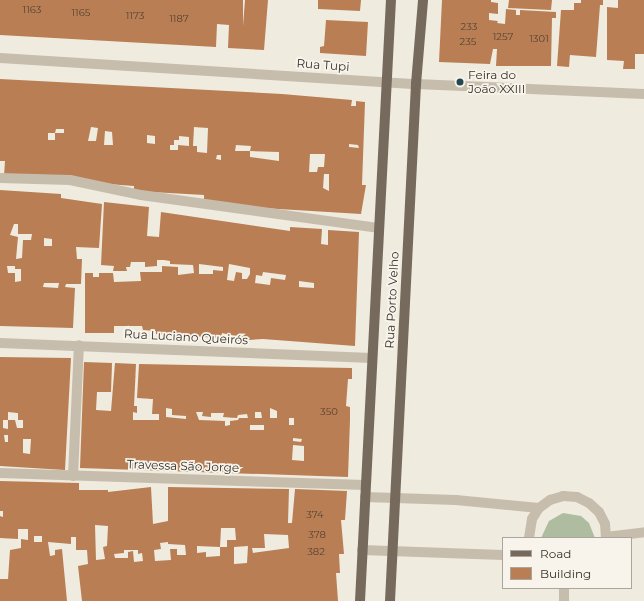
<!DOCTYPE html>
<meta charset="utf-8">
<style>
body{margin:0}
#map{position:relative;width:644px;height:601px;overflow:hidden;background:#f0ebdf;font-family:Montserrat,sans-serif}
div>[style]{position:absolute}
.green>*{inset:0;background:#aebda0}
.building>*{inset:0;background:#b97e54}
.minor>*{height:10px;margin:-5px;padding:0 5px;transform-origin:5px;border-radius:5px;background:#c7bdac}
.major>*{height:10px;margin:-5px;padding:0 5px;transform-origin:5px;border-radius:5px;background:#766a5d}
.dots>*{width:11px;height:11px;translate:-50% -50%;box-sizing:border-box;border:2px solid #f8f4eb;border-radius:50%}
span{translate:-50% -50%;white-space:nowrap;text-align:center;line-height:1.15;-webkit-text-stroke:3.5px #f8f4eb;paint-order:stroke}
.number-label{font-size:10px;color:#574434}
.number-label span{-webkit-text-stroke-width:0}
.street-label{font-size:12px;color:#36302a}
.poi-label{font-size:12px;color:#36302a}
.left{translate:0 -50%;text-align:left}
.legend{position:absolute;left:502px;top:537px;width:130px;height:52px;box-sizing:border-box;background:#f8f4eb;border:1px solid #aaa69e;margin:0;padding:5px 7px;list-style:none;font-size:12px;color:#36302a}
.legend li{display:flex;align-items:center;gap:8px;height:20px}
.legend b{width:20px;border:1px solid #aaa69e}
</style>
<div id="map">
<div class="green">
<div style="clip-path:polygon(563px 513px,581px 516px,589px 523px,595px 538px,541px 538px,549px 521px)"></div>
</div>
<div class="building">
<div style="clip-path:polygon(0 0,243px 0,243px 26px,245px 0,268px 0,264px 50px,228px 48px,229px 25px,217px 24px,216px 47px,0 35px)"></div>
<div style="clip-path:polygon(318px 0,361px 0,360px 11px,318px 9px)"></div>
<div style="clip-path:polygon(442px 0,491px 0,491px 2px,498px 3px,498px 14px,489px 13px,489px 20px,498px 21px,497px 23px,505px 24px,506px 9px,516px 10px,516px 15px,520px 15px,520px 10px,556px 12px,556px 18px,552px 18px,551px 66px,496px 66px,497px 49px,493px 49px,490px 64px,439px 62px)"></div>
<div style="clip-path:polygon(509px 0,552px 0,551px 10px,508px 8px)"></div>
<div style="clip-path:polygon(581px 0,603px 0,603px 5px,600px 5px,596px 57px,570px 55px,569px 67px,557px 66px,561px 10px,574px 10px,574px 3px,581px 3px)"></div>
<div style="clip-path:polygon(618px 0,644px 0,644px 54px,635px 54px,635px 69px,623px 69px,624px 61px,607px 60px,607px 7px,618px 8px)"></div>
<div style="clip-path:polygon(326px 20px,368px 22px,366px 56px,320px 53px,320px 47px,324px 46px)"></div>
<div style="clip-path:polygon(evenodd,0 79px,282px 94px,352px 100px,351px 106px,356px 106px,356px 101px,365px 102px,362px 185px,366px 185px,361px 214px,262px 208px,204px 201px,204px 195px,134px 191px,134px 186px,4px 176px,5px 161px,0 161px,0 79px,91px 127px,98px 128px,96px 141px,88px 141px,91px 127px,0 79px,194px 127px,208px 128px,207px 153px,197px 152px,197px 146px,193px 146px,194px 127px,0 79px,56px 129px,64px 129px,64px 133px,55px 133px,55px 140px,48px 140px,48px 133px,55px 133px,56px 129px,0 79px,105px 131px,112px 132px,113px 145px,104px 145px,105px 131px,0 79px,147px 135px,155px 136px,155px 144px,147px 143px,147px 135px,0 79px,179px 136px,189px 137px,189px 146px,178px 145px,178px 150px,170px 150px,170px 145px,174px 145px,174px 140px,179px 140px,179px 136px,0 79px,349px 144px,358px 145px,359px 148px,349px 147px,349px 144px,0 79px,236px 145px,251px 146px,250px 151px,235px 151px,236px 145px,0 79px,250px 151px,279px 152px,279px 161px,250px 157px,250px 151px,0 79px,310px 154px,325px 154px,324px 167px,318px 167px,317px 172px,309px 172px,310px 154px,0 79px,217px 155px,221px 155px,221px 160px,216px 159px,217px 155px,0 79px,324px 174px,329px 174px,329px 191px,323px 188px,324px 174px)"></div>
<div style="clip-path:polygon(evenodd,0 190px,61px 194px,61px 198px,102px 204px,99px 248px,76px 247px,77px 259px,82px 259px,81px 284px,66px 284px,65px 287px,75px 288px,73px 328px,0 326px,0 190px,14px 224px,18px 224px,18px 234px,32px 234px,31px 240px,23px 240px,22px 258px,16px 259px,18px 237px,10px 235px,14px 224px,0 190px,44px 238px,52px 239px,52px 246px,44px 246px,44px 238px,0 190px,7px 266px,15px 266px,15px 269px,21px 269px,21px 281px,15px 282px,15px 273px,8px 273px,7px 266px,0 190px,44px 283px,59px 283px,58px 288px,43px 287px,44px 283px)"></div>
<div style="clip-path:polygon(evenodd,104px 202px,149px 207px,147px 236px,159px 237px,161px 212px,290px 231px,290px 227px,322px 229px,321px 244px,328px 245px,328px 230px,359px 232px,355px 346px,263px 339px,234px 341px,235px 336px,222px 333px,221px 338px,156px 334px,156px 331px,143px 330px,142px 326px,114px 326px,114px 333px,85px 333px,85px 273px,93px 273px,93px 277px,99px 277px,99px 273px,113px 273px,114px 282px,141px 281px,140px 272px,162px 272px,162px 266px,178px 267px,178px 275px,194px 273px,193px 265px,170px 264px,170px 261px,164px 260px,157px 260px,157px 266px,145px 267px,145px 262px,131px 262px,130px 267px,126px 267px,127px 271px,113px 271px,114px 266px,101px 265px,104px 202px,199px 264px,223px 267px,223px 271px,213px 270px,213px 274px,199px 274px,199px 264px,104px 202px,229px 264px,250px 268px,250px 274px,247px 279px,242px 279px,242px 273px,236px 272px,234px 281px,227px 280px,229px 264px,104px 202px,263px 272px,286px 275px,285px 280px,271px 278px,270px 285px,255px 283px,256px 275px,262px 276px,263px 272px,104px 202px,299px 281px,314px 283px,314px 288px,299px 287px,299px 281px)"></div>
<div style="clip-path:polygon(evenodd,0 357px,71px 358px,65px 470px,0 466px,0 357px,8px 412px,18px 413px,18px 420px,23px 420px,23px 428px,17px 428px,15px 420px,8px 420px,8px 429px,3px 428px,3px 420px,8px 420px,8px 412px,0 357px,4px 435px,8px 435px,8px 442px,5px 442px,4px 435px,0 357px,23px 439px,31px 439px,30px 454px,23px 453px,23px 439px)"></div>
<div style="clip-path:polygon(evenodd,84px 362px,112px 363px,111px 392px,97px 392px,96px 410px,111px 411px,115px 363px,136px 364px,134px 406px,137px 406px,137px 413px,133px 412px,133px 420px,159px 420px,159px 414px,152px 414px,153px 399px,137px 398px,139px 364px,352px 368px,352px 379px,348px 379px,346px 406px,350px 407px,350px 420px,348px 477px,80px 468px,84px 362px,166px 408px,172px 409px,172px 415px,186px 416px,186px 419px,166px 417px,166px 408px,84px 362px,270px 408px,277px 411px,277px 418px,270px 418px,270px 408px,84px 362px,196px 412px,203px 412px,202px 416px,211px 417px,211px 413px,224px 413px,223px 417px,237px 418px,238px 415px,247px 414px,248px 418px,239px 418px,238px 420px,230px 421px,230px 425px,225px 426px,225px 421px,199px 420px,196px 412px,84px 362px,255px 412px,261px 412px,262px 418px,255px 418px,255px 412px,84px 362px,289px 418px,294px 418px,294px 425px,289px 425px,289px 418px,84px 362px,250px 425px,264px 425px,264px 430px,250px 430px,250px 425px,84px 362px,293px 438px,302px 439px,301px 442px,293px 441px,293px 438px,84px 362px,293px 445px,304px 446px,304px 461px,292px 460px,293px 445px)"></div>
<div style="clip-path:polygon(evenodd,0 481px,79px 483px,79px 490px,108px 490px,108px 492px,151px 487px,153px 524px,168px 521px,168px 487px,289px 489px,288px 523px,292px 523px,295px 489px,347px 491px,345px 520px,341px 520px,344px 554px,339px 554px,340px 573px,336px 573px,338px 601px,82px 601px,78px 566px,88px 564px,87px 550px,76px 550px,76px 537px,71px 537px,71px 544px,48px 542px,50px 556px,55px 555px,55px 550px,62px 549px,67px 601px,0 601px,0 579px,8px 579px,10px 550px,21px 548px,21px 539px,28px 540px,28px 529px,18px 529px,18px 539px,0 538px,0 516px,3px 517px,3px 511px,0 511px,0 481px,95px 525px,108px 526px,107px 546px,103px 547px,105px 559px,96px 560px,95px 525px,0 481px,221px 528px,235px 528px,236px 540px,227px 540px,227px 547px,220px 547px,220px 556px,206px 557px,206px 552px,197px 553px,197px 546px,220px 547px,221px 528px,0 481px,264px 534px,288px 535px,289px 548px,253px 553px,252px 548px,265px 548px,264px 534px,0 481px,34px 536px,42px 536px,42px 542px,34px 542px,34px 536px,0 481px,168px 542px,168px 544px,185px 545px,186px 555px,177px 555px,177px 549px,170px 549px,171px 560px,155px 561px,154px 550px,161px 549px,160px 543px,168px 542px,0 481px,248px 546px,247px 563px,234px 564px,234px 547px,248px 546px,0 481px,124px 550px,138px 550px,138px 554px,142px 553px,143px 561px,134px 562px,133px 551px,128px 552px,128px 558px,115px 558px,114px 554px,124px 553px,124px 550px)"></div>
</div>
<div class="minor">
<div style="left:0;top:58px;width:417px;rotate:3.6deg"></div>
<div style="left:416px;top:84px;width:228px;rotate:2.5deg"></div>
<div style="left:0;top:178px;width:70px;rotate:1.6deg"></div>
<div style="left:70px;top:180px;width:73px;rotate:11.9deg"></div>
<div style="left:141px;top:195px;width:239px;rotate:7.9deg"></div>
<div style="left:0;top:343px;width:372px;rotate:2.3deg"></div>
<div style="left:0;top:473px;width:365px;rotate:1.9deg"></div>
<div style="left:73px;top:476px;width:131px;rotate:-87.4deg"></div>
<div style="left:365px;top:497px;width:91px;rotate:1.9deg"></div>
<div style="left:456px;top:500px;width:83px;rotate:5.5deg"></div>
<div style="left:606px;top:537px;width:38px;rotate:-7deg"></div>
<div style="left:529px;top:538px;width:19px;rotate:-81deg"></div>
<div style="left:532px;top:519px;width:13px;rotate:-58deg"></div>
<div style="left:539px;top:508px;width:14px;rotate:-36deg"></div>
<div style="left:550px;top:500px;width:14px;rotate:-17deg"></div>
<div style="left:563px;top:496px;width:14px;rotate:4deg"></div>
<div style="left:577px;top:497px;width:13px;rotate:27deg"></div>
<div style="left:589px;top:503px;width:13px;rotate:42deg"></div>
<div style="left:599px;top:512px;width:13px;rotate:63deg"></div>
<div style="left:605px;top:524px;width:14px;rotate:86deg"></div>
<div style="left:362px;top:550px;width:141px;rotate:2deg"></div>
<div style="left:564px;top:601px;width:13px;rotate:-90deg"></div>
</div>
<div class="major">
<div style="left:360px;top:601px;width:602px;rotate:-87.05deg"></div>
<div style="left:390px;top:601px;width:518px;rotate:-87.12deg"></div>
<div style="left:416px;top:84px;width:84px;rotate:-85.2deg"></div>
</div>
<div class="dots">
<div style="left:460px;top:82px;background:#244753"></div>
</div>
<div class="number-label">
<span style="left:32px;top:10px">1163</span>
<span style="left:81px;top:13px">1165</span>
<span style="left:135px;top:16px">1173</span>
<span style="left:179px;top:19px">1187</span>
<span style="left:469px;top:27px">233</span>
<span style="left:503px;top:37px">1257</span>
<span style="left:539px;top:39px">1301</span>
<span style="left:468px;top:42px">235</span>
<span style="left:329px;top:412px">350</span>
<span style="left:315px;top:515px">374</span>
<span style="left:317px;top:535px">378</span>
<span style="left:316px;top:552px">382</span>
</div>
<div class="street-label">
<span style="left:323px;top:65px;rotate:4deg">Rua Tupi</span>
<span style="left:392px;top:300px;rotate:-87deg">Rua Porto Velho</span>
<span style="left:186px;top:337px;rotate:3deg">Rua Luciano Queirós</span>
<span style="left:183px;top:466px;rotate:2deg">Travessa São Jorge</span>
</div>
<div class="poi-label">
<span class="left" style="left:468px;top:82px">Feira do<br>João XXIII</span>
</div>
<ul class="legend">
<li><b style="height:5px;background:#766a5d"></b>Road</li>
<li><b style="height:11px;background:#b97e54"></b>Building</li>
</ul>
</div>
